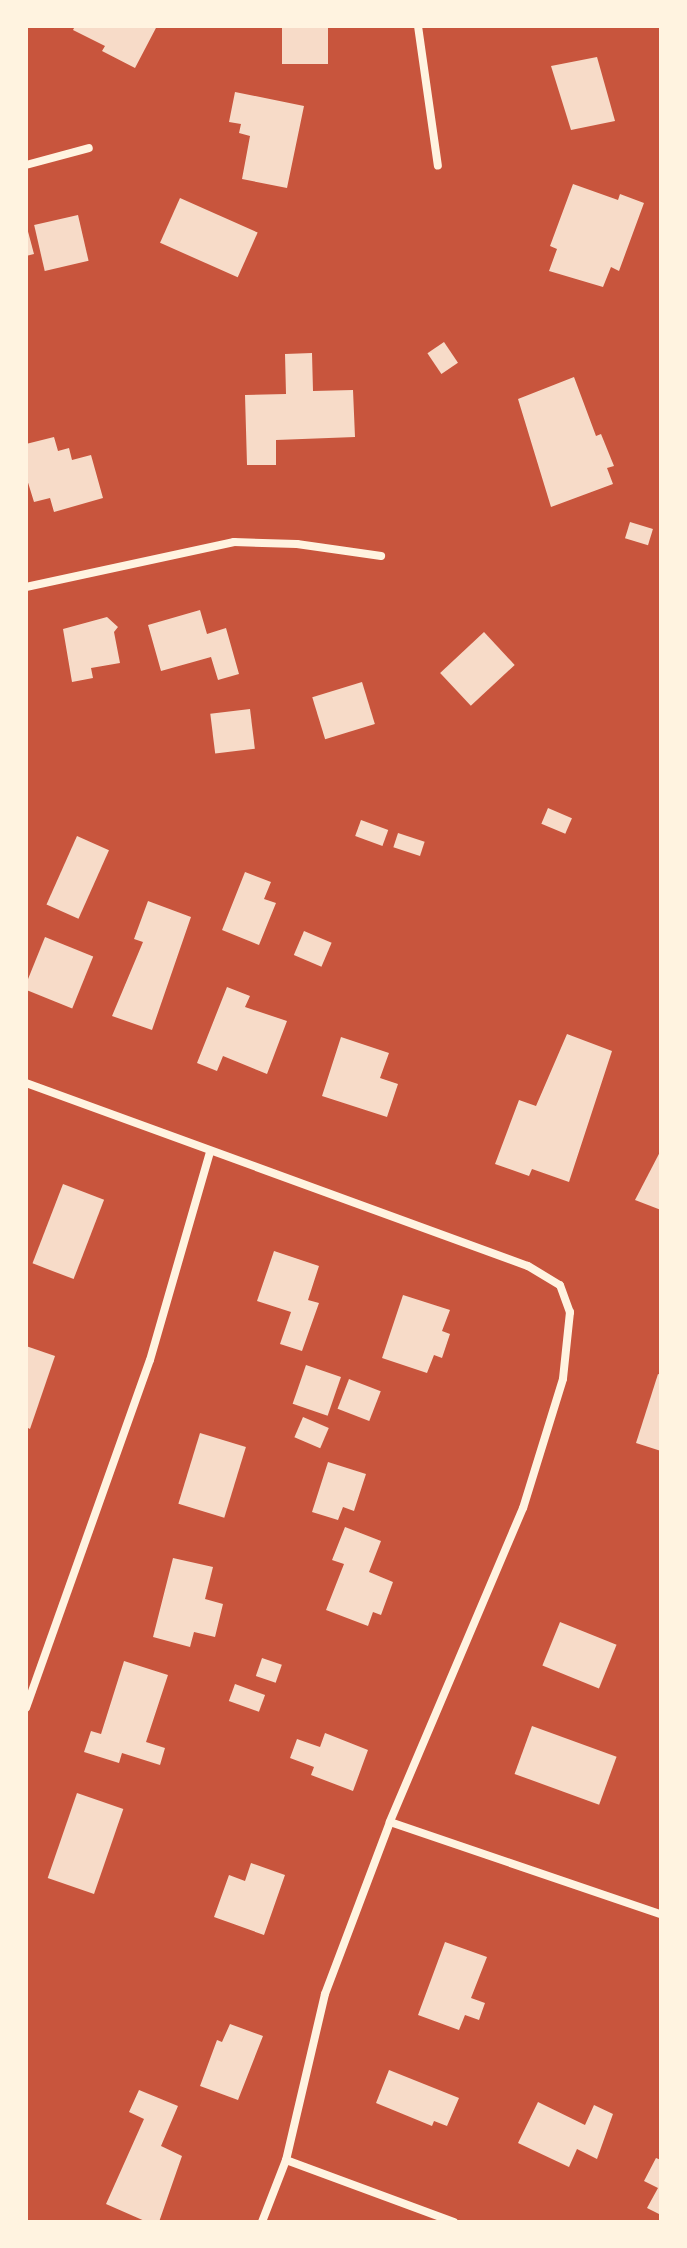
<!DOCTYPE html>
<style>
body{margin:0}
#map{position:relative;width:687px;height:2248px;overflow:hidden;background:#c8553d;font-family:Rubik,sans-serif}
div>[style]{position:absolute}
.building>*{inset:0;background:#f7dbc8;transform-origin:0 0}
.minor>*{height:8px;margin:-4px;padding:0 4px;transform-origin:4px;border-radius:4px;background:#fff3e0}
span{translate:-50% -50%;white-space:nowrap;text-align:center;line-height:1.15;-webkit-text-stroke:8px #fff3e0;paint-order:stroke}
.frame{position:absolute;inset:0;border:28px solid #fff3e0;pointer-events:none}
</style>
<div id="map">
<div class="building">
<div style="clip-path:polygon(75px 26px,157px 26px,135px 68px,102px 51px,105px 46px,73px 30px)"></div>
<div style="left:282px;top:26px;width:46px;height:38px"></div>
<div style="clip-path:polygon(597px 57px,615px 121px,571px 130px,551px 66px)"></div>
<div style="clip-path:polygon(235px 92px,304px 106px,287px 188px,242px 179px,250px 136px,239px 133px,241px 124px,229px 122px)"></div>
<div style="clip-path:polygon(573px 184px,618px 200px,620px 194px,644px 203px,619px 271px,611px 267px,603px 287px,549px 271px,557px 249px,550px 246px)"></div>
<div style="left:180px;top:198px;width:85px;height:49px;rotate:24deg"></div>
<div style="left:78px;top:215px;width:47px;height:45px;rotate:77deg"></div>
<div style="clip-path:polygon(26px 224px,34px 254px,26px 256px)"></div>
<div style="left:444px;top:342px;width:25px;height:20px;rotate:56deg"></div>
<div style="clip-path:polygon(312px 353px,313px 391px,353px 390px,355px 437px,276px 440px,276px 465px,247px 465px,245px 395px,286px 394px,285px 354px)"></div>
<div style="clip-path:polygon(574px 377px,596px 436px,601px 434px,614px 466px,607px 468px,613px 484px,551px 507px,518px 399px)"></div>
<div style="clip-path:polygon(54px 437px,58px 451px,69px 448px,72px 460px,91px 455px,103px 498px,54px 512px,50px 498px,34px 502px,26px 476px,26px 444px)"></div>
<div style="left:630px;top:522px;width:24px;height:17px;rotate:17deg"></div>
<div style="clip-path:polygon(200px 610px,207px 634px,226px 628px,239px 674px,218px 680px,211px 657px,161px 671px,148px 625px)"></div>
<div style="clip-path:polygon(107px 617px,118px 627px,114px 632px,120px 663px,91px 668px,93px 678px,72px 682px,63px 629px)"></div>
<div style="left:484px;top:632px;width:45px;height:60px;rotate:47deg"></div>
<div style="left:362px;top:682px;width:44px;height:52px;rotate:73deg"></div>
<div style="left:250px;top:709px;width:40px;height:40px;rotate:83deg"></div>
<div style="left:548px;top:808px;width:26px;height:17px;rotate:23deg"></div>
<div style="left:361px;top:820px;width:29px;height:17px;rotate:20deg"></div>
<div style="left:398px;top:833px;width:28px;height:15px;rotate:18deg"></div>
<div style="left:77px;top:836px;width:35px;height:75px;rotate:24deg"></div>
<div style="clip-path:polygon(245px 872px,271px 882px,264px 899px,276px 903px,259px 945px,222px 930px)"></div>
<div style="clip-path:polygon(148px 901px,191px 917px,152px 1030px,112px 1016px,143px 942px,134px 939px)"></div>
<div style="left:304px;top:931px;width:30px;height:26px;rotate:23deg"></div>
<div style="left:45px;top:937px;width:52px;height:56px;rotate:22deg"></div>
<div style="clip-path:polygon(227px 987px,250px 996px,245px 1007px,287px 1021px,267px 1074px,223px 1056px,217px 1071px,197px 1063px)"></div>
<div style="clip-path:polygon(567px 1034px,612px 1051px,569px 1182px,532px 1169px,529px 1176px,495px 1164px,519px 1100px,536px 1106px)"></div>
<div style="clip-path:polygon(341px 1037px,389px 1053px,380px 1078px,398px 1084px,387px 1117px,322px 1096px)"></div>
<div style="clip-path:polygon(661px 1150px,661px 1210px,635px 1200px)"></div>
<div style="left:63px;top:1184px;width:44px;height:85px;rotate:21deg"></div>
<div style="clip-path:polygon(274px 1251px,319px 1266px,308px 1300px,319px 1303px,302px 1351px,280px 1344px,291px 1312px,257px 1301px)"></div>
<div style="clip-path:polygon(403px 1295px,450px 1310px,442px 1331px,450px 1334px,442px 1358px,434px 1355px,427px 1373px,382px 1358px)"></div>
<div style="clip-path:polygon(26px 1346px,55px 1356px,30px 1429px,26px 1427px)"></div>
<div style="left:306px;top:1365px;width:37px;height:41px;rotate:19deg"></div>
<div style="clip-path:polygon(658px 1374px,661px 1375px,661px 1451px,636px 1443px)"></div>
<div style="left:349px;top:1379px;width:34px;height:32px;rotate:21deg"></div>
<div style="left:303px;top:1417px;width:28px;height:22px;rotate:23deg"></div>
<div style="left:200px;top:1433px;width:48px;height:74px;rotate:17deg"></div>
<div style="clip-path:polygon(328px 1462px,366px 1474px,354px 1511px,343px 1507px,338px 1520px,312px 1512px)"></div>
<div style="clip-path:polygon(345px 1527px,381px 1541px,369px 1572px,393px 1582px,381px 1615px,373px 1612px,368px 1626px,326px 1610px,344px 1564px,332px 1560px)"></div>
<div style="clip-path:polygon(173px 1558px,213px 1567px,205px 1599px,223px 1604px,215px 1637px,194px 1632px,190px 1647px,153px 1637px)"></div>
<div style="left:560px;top:1622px;width:61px;height:47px;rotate:22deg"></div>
<div style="left:262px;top:1658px;width:21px;height:19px;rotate:19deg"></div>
<div style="clip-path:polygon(124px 1661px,168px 1675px,146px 1742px,165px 1748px,160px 1765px,122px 1753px,119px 1763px,84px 1752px,91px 1731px,101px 1734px)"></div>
<div style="left:235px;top:1684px;width:32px;height:18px;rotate:20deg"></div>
<div style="left:532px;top:1726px;width:90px;height:51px;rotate:20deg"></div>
<div style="clip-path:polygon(325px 1733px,368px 1750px,353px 1791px,311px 1775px,314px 1767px,290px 1758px,297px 1739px,320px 1747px)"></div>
<div style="left:77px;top:1793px;width:49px;height:90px;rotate:19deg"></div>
<div style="clip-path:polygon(251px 1863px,285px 1875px,264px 1935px,214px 1917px,229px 1875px,245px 1881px)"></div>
<div style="clip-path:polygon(445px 1942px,487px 1957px,471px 1998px,485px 2003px,479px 2020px,465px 2015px,459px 2030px,418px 2015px)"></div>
<div style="clip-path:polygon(230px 2024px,263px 2036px,238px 2100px,200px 2086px,217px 2040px,222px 2042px)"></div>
<div style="clip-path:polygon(389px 2070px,459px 2098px,447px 2126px,434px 2121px,432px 2126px,376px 2103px)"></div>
<div style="clip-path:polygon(139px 2090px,178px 2106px,161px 2146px,182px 2156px,159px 2222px,147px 2222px,106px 2204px,144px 2119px,129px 2112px)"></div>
<div style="clip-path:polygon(538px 2102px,585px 2125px,594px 2105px,613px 2114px,597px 2159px,577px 2149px,569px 2167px,518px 2143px)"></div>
<div style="clip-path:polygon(656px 2158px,661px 2160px,661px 2215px,647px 2208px,658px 2188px,644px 2181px)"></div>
</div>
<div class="minor">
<div style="left:418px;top:26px;width:141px;rotate:81.9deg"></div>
<div style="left:26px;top:165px;width:65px;rotate:-15.1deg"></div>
<div style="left:26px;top:587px;width:213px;rotate:-12.2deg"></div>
<div style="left:234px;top:542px;width:63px;rotate:1.8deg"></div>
<div style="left:297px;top:544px;width:85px;rotate:8.1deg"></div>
<div style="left:26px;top:1083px;width:534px;rotate:20.03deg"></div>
<div style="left:528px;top:1266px;width:37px;rotate:31deg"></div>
<div style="left:560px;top:1285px;width:29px;rotate:70deg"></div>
<div style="left:570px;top:1312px;width:67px;rotate:96deg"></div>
<div style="left:563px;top:1379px;width:135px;rotate:107.2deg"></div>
<div style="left:523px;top:1508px;width:341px;rotate:113deg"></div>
<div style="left:390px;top:1822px;width:184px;rotate:110.7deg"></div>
<div style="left:325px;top:1994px;width:171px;rotate:103.2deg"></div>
<div style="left:286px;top:2160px;width:66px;rotate:111.2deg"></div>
<div style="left:26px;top:1708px;width:369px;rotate:-70.4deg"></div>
<div style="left:150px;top:1360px;width:216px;rotate:-73.9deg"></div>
<div style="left:390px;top:1822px;width:286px;rotate:18.8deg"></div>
<div style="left:286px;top:2160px;width:179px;rotate:20.3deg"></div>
</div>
<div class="frame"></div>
</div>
